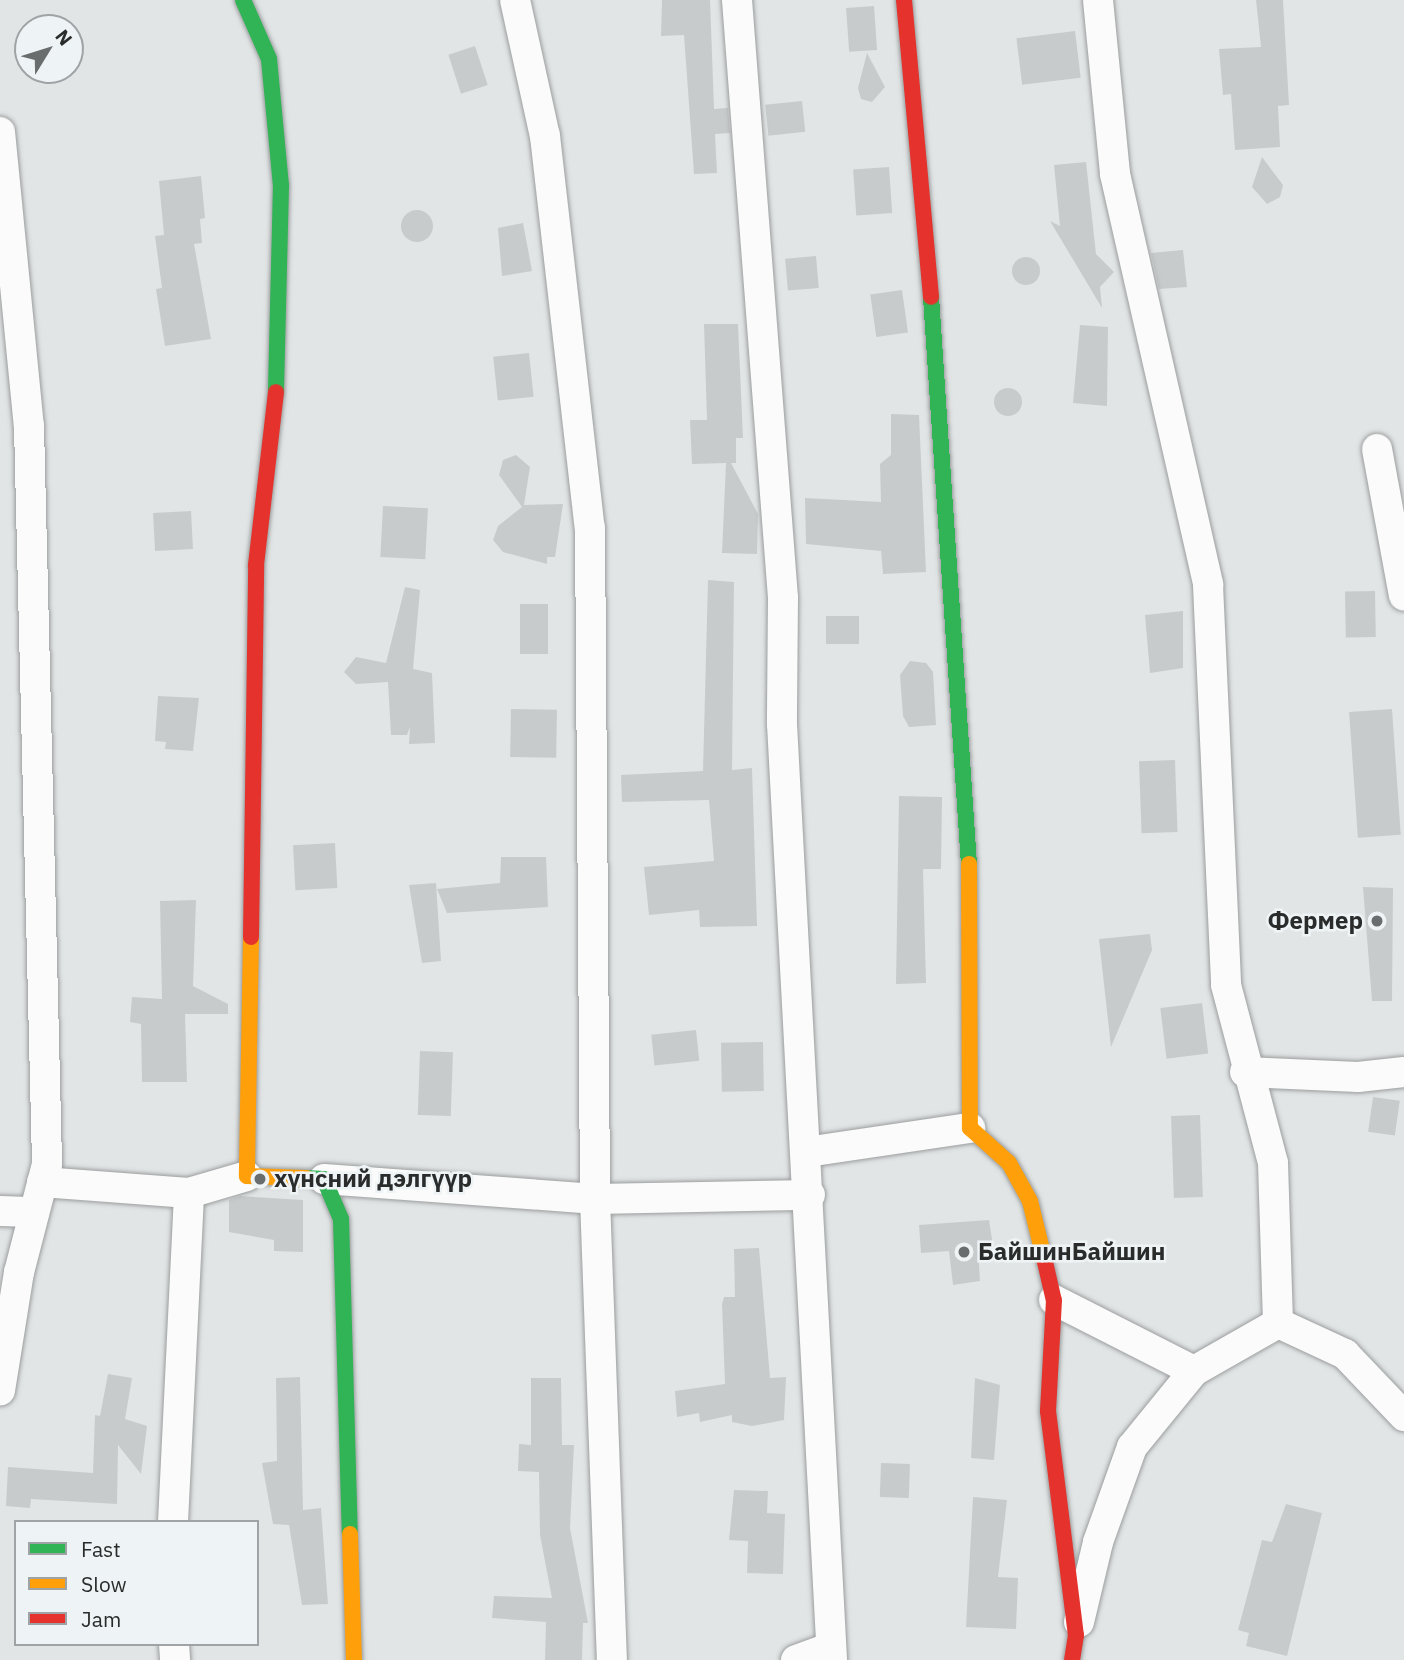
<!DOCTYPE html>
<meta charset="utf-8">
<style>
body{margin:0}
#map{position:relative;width:1404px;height:1660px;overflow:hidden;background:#e2e5e6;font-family:"IBM Plex Sans",sans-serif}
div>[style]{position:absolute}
.building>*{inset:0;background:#c8cbcc;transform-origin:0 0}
.round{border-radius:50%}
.roads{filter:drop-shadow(0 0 2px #9b9e9e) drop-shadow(0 0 2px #9b9e9e)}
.street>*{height:30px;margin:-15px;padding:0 15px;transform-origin:15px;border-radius:15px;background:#fbfbfb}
.fast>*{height:16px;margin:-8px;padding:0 8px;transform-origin:8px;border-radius:8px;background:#30b455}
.slow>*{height:16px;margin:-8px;padding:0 8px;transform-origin:8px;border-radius:8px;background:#ff9f0a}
.jam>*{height:16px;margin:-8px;padding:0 8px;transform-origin:8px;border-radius:8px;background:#e5322d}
.dots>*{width:19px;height:19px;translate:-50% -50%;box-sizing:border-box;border:4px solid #eef3f5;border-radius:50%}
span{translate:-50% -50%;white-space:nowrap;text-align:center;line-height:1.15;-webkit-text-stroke:5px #eef3f5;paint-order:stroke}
.poi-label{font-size:24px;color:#2a2c2c;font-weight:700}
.right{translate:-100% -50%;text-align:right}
.left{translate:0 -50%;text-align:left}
.legend{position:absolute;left:14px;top:1520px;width:245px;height:126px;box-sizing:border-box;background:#eef3f5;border:2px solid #a0a3a5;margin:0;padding:9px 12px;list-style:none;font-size:21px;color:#2a2c2c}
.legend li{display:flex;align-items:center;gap:14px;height:35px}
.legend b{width:35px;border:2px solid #a0a3a5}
.north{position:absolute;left:14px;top:14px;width:70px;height:70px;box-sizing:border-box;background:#eef3f5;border:2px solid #a0a3a5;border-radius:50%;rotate:52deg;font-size:19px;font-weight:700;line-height:28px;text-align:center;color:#2a2c2c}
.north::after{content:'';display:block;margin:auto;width:24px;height:32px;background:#6a6d6d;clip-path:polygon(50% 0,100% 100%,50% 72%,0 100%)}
</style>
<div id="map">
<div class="building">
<div style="clip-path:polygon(662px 0,710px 0,714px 109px,728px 108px,730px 133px,715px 134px,717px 173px,694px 174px,684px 35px,661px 36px)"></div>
<div style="clip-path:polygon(1256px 0,1283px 0,1289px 105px,1278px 106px,1280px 147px,1235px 150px,1231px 94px,1223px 95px,1219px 49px,1261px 47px)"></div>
<div style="left:874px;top:6px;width:44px;height:28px;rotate:86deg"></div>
<div style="left:1075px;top:31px;width:47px;height:59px;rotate:83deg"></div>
<div style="left:475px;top:46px;width:41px;height:28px;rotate:72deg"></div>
<div style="clip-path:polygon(867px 53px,885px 87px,872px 102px,861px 99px,858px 88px)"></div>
<div style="left:802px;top:101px;width:31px;height:37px;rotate:84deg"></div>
<div style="clip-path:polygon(1262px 157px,1283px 185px,1280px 197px,1267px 204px,1252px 187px)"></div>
<div style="clip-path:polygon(1086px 162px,1096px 254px,1114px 272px,1100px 287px,1102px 308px,1050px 221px,1060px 226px,1054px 165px)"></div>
<div style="left:889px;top:167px;width:46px;height:36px;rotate:86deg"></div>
<div style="clip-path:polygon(201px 176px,205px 218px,200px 219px,202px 243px,194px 244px,211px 339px,165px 346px,156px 289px,162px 288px,155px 236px,164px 235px,159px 181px)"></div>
<div class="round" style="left:401px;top:210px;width:32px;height:32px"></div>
<div style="clip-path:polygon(523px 223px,532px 271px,502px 276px,498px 228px)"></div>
<div style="clip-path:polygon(1183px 250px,1187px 287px,1159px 289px,1151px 253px)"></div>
<div style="left:816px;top:256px;width:32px;height:31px;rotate:85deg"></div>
<div class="round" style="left:1012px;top:257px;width:28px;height:28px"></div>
<div style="left:902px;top:290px;width:43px;height:32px;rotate:82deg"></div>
<div style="clip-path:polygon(704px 324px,738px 324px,743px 438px,736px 438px,736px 463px,731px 463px,758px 514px,757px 554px,722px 553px,726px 463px,692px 464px,690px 420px,707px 420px)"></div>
<div style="clip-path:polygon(1080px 325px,1108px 327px,1107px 406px,1073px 403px)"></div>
<div style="left:529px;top:353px;width:44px;height:36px;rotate:84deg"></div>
<div class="round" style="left:994px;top:388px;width:28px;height:28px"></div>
<div style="clip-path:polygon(891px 414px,919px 415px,926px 572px,883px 574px,881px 551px,806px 544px,805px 498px,881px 502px,880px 464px,891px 455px)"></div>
<div style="clip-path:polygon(516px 455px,530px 467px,524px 505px,563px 504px,555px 557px,547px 557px,547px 564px,503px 552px,493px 540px,498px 526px,522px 507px,499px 475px,503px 460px)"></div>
<div style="left:383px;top:506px;width:45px;height:51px;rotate:3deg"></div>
<div style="left:191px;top:511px;width:38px;height:38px;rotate:87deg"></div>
<div style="clip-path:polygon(708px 580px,734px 582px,732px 770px,752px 768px,757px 926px,700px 927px,699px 910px,649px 915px,644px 867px,714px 861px,709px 800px,622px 802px,621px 775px,703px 771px)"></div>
<div style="clip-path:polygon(405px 587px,420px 590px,413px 669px,432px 673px,435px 743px,409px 744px,410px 727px,407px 735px,391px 735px,388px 682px,356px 684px,344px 672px,356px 657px,386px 663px)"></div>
<div style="left:1375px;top:591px;width:46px;height:30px;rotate:89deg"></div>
<div style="left:548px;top:604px;width:50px;height:28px;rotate:90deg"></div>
<div style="clip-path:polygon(1183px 611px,1183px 668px,1150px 673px,1145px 615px)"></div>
<div style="left:859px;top:616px;width:28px;height:33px;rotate:90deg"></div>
<div style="clip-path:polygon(910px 661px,926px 663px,933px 672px,936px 725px,909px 727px,903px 716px,900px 675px)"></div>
<div style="clip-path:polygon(158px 696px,199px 698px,193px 751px,165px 749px,166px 742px,155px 741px)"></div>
<div style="left:511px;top:709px;width:46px;height:48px;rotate:1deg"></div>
<div style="left:1392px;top:709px;width:126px;height:43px;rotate:86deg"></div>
<div style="left:1175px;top:760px;width:72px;height:36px;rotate:88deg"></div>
<div style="clip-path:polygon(899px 796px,942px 797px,941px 869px,923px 869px,926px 983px,896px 984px)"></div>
<div style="left:335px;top:843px;width:45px;height:42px;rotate:87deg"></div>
<div style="clip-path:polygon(501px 857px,546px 857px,548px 907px,447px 913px,437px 889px,500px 883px)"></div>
<div style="clip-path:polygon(436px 883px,441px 961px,422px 963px,409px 885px)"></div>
<div style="clip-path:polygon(1363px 887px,1393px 888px,1392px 1001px,1372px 1001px)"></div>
<div style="clip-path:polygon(196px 900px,193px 986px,228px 1004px,228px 1014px,185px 1014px,187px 1082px,142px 1082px,141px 1024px,130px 1022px,132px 997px,162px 999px,160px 901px)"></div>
<div style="clip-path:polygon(1150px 934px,1152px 950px,1111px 1047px,1099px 939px)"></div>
<div style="left:1202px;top:1003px;width:51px;height:42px;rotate:83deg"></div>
<div style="left:696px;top:1030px;width:31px;height:45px;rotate:84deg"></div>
<div style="left:763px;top:1042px;width:49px;height:42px;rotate:89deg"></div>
<div style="left:420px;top:1051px;width:33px;height:64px;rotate:2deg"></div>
<div style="left:1373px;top:1097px;width:27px;height:35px;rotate:8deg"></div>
<div style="left:1200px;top:1115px;width:82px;height:29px;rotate:88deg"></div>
<div style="clip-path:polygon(240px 1196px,303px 1200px,303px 1252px,274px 1251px,274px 1240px,229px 1232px,229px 1200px)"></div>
<div style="clip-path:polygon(989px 1220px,993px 1246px,978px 1248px,980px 1281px,953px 1285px,949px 1251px,921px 1253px,919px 1225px)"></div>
<div style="clip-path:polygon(759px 1248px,770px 1378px,786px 1377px,784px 1420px,752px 1426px,732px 1422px,732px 1415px,700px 1422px,699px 1413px,677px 1417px,675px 1391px,725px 1384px,722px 1304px,724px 1297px,735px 1297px,734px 1249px)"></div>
<div style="clip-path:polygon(108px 1374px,132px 1378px,125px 1419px,147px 1426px,141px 1474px,118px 1445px,117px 1504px,31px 1499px,30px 1508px,6px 1506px,8px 1467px,93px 1473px,95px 1415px,100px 1416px)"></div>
<div style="clip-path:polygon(300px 1377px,303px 1510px,321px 1508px,328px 1604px,302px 1605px,289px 1525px,273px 1524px,262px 1463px,277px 1461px,276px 1378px)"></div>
<div style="clip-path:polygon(531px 1378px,561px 1378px,562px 1445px,574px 1445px,570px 1528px,588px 1623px,583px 1623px,582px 1660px,545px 1660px,546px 1622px,492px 1618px,494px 1596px,552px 1598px,540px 1535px,539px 1472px,518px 1471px,519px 1444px,531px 1445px)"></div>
<div style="clip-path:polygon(975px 1378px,1000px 1385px,994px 1460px,971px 1458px)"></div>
<div style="left:881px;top:1463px;width:29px;height:34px;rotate:2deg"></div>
<div style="clip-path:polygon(734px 1490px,768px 1491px,767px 1513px,785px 1514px,783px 1574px,747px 1573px,748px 1541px,729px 1540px)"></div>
<div style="clip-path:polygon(973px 1497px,1007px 1500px,998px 1577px,1018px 1578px,1016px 1629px,966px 1627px)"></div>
<div style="clip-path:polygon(1286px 1504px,1322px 1513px,1287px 1656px,1246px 1646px,1249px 1633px,1238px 1630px,1262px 1540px,1272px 1542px)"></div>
</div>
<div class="roads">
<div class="street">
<div style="left:515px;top:0;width:139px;rotate:77.6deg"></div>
<div style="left:545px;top:136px;width:395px;rotate:83.5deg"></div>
<div style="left:590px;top:528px;width:671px;rotate:89.57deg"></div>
<div style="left:595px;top:1199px;width:461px;rotate:87.9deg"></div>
<div style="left:737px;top:0;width:600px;rotate:85.6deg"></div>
<div style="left:783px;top:598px;width:126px;rotate:90.5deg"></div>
<div style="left:782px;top:724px;width:937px;rotate:86.94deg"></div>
<div style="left:1098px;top:0;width:175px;rotate:84.4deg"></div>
<div style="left:1115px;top:174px;width:421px;rotate:77.2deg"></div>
<div style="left:1208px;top:585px;width:400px;rotate:87.4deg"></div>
<div style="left:1226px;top:985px;width:184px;rotate:75.2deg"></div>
<div style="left:1273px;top:1163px;width:160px;rotate:88.2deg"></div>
<div style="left:1278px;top:1323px;width:74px;rotate:24.8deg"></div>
<div style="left:1345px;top:1354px;width:86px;rotate:46.4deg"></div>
<div style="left:0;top:132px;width:295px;rotate:84.4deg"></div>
<div style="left:29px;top:426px;width:738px;rotate:88.6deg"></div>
<div style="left:47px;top:1164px;width:112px;rotate:104.5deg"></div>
<div style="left:19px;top:1272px;width:120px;rotate:99.1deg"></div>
<div style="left:1377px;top:449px;width:149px;rotate:79.6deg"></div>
<div style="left:1245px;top:1072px;width:113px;rotate:2.5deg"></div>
<div style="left:1358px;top:1077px;width:46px;rotate:-6.2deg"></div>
<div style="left:807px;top:1152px;width:165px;rotate:-8.4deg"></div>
<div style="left:324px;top:1179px;width:272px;rotate:4.2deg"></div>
<div style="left:595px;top:1199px;width:215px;rotate:-1.1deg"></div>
<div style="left:42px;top:1182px;width:147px;rotate:4.3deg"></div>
<div style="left:0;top:1211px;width:34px;rotate:2deg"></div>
<div style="left:1054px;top:1300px;width:157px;rotate:26.9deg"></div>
<div style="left:173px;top:1522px;width:329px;rotate:-87.2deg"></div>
<div style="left:189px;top:1193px;width:60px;rotate:-16.3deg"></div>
<div style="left:1079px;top:1622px;width:82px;rotate:-76.6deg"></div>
<div style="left:1098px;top:1542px;width:101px;rotate:-70.3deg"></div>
<div style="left:1132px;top:1447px;width:98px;rotate:-50.8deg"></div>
<div style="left:1194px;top:1371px;width:97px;rotate:-29.7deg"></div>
<div style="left:174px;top:1644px;width:16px;rotate:86deg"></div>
<div style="left:796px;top:1660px;width:37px;rotate:-20deg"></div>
</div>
<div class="fast">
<div style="left:243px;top:0;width:64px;rotate:66.2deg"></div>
<div style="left:269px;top:59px;width:127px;rotate:84.6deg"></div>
<div style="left:281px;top:185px;width:207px;rotate:91.4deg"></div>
<div style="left:931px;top:297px;width:568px;rotate:86.17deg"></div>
<div style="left:306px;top:1178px;width:18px;rotate:3deg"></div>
<div style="left:324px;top:1179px;width:43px;rotate:67deg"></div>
<div style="left:341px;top:1219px;width:315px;rotate:88.4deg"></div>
</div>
<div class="slow">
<div style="left:969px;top:864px;width:264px;rotate:89.8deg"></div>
<div style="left:970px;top:1128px;width:52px;rotate:41.9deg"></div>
<div style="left:1009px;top:1163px;width:43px;rotate:61.1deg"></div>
<div style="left:1030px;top:1201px;width:63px;rotate:76.2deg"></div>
<div style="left:251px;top:937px;width:239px;rotate:91deg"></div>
<div style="left:247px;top:1176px;width:59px;rotate:1.9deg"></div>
<div style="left:350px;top:1534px;width:126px;rotate:88.2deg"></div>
</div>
<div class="jam">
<div style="left:904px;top:0;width:298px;rotate:84.8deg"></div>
<div style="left:251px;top:937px;width:372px;rotate:-89.2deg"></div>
<div style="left:256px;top:565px;width:174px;rotate:-83.4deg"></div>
<div style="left:1045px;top:1262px;width:39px;rotate:77deg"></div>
<div style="left:1054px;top:1300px;width:111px;rotate:93.1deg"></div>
<div style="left:1048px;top:1411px;width:226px;rotate:82.9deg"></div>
<div style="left:1076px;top:1635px;width:25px;rotate:99deg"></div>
</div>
</div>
<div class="dots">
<div style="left:1377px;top:921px;background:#6a6d6d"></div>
<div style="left:260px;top:1179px;background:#6a6d6d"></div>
<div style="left:964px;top:1252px;background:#6a6d6d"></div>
</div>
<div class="poi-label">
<span class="right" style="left:1363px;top:921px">Фермер</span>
<span class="left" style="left:274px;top:1179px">хүнсний дэлгүүр</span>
<span class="left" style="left:978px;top:1252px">БайшинБайшин</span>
</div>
<ul class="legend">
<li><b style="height:9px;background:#30b455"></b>Fast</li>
<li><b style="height:9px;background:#ff9f0a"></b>Slow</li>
<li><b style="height:9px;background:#e5322d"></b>Jam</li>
</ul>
<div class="north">N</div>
</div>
